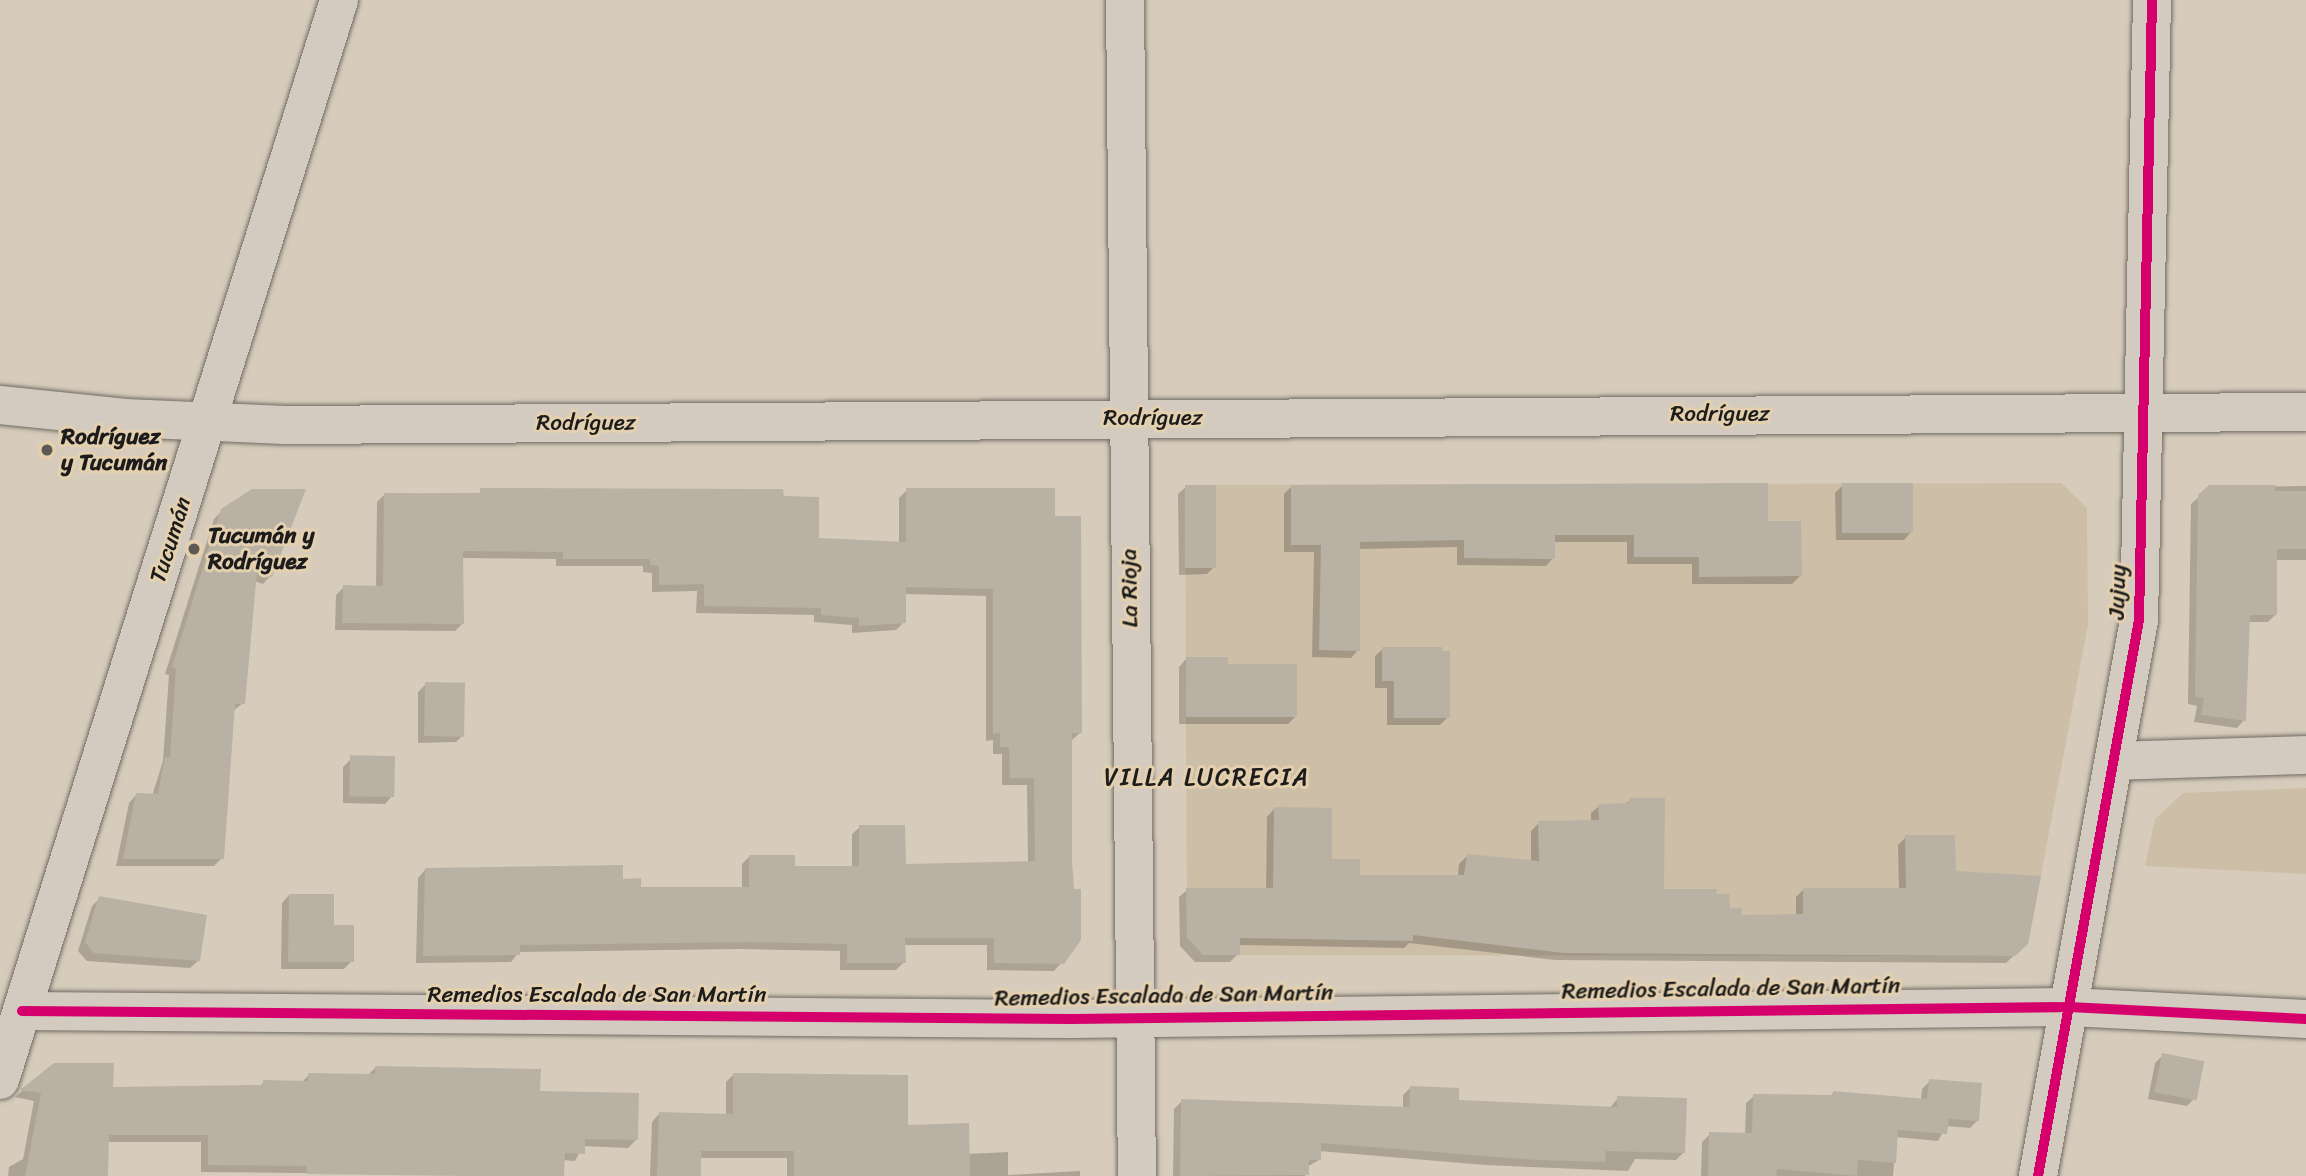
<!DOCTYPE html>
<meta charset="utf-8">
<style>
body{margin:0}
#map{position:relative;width:2306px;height:1176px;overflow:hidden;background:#d7ccbb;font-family:Sriracha,sans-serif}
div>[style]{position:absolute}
.green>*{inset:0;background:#ccbea7}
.shadow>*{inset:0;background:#0003}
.building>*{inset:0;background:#b9b1a4;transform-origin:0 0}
.roads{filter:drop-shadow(0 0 2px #706b64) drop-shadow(0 0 2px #706b64)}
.street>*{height:38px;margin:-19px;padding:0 19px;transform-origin:19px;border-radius:19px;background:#d3cbbf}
.secondary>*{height:38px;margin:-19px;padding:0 19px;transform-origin:19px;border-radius:19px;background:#d3cbbf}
.cycleway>*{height:10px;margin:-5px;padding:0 5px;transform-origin:5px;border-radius:5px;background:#d6006c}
.dots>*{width:19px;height:19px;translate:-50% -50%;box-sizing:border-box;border:4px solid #e4d0ae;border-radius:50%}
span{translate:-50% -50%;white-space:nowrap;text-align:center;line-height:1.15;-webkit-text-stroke:6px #e4d0ae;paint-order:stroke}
.street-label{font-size:23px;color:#1c1c1c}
.poi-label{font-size:23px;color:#1c1c1c;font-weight:700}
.left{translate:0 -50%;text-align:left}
.neighbourhood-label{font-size:24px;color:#1c1c1c;letter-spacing:2px}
</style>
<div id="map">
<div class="green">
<div style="clip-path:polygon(2061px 483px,2087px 508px,2088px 624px,2028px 944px,2015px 956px,1203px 955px,1187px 938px,1185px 485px)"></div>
<div style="clip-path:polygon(2306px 788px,2306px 874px,2145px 866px,2155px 819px,2183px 793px)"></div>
</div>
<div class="shadow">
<div style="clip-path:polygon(1843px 485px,1911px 532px,1904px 540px,1836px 540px,1835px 493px)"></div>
<div style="clip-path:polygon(1292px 486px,1766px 523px,1800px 576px,1792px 584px,1692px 584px,1692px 564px,1627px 564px,1627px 542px,1553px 542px,1553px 558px,1546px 566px,1457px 565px,1457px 547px,1359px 549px,1358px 650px,1351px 658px,1312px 657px,1314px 552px,1284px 552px,1284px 494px)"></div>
<div style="clip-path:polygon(2306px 486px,2306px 560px,2275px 560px,2276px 614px,2268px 622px,2248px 622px,2244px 720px,2237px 728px,2194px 722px,2197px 706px,2188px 704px,2191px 504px,2210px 487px)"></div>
<div style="clip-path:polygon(1186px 487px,1215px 566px,1207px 574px,1179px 575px,1178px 494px)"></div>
<div style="clip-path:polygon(907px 490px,1054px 517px,1080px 733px,1072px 740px,1062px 962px,1054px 971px,987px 970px,987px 945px,904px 945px,904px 962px,896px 970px,840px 970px,840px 951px,740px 949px,519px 952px,511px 962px,416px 963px,418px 878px,425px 870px,621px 880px,639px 889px,742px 888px,742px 864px,750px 856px,793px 868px,852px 868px,852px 834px,860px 827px,904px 865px,1028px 863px,1027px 785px,1002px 785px,1002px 754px,993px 754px,993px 740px,986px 741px,986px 596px,904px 594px,904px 622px,896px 630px,852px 633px,852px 625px,814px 622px,814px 615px,696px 613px,697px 591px,652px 592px,652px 573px,643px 572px,643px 566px,556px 566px,556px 559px,462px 558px,463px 623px,455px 631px,335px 630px,336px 595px,344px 587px,376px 587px,377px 502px,385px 494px,782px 491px,782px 498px,817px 539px,899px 544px,899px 498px)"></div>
<div style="clip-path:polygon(222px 511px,270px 576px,263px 584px,254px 581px,243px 703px,233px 711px,222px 858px,214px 866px,116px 866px,129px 803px,136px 795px,152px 796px,163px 761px,169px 675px,165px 674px,214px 519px)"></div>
<div style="clip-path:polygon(1383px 649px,1448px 717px,1440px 725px,1387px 725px,1387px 688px,1375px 688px,1375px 656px)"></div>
<div style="clip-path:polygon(1186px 659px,1226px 666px,1296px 716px,1288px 724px,1179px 724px,1179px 667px)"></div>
<div style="clip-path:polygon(426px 684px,464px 734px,456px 742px,418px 743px,418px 692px)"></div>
<div style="clip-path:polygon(351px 759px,392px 796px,385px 804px,343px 803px,343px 767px)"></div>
<div style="clip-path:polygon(1630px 800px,1663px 891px,1714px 896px,1740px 916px,1796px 916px,1796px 897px,1804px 889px,1899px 889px,1898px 845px,1906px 837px,1954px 873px,2026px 944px,2006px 963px,1555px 960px,1409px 943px,1404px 948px,1238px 945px,1238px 954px,1230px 962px,1195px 962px,1180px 946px,1179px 897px,1187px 890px,1266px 890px,1267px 817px,1274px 809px,1330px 861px,1358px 877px,1458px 877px,1459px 864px,1467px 856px,1531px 862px,1531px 831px,1539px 823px,1591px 822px,1591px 813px,1599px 806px,1625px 805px)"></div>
<div style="clip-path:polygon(289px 895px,332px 927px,352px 961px,344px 969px,281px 969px,282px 903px)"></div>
<div style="clip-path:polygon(100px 898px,198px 961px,190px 968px,87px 961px,78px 951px,92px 906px)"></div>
<div style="clip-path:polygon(2163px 1055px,2195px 1098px,2187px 1106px,2148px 1099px,2155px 1063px)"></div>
<div style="clip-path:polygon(54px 1065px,111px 1088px,259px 1087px,264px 1082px,301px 1083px,309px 1075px,368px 1075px,376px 1067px,538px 1093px,636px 1140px,628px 1148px,583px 1146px,575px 1161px,563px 1160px,562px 1176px,201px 1172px,201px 1142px,108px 1142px,107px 1176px,8px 1176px,9px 1167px,23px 1159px,34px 1101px,15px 1097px)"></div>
<div style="clip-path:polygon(734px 1074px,906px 1127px,967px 1154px,1008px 1152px,1008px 1175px,1080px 1171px,1080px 1176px,787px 1176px,787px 1158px,699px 1158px,699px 1176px,650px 1176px,652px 1122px,659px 1114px,726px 1116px,726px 1082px)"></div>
<div style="clip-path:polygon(1930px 1081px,1978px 1120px,1970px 1128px,1946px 1126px,1938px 1141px,1896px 1137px,1893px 1176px,1701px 1176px,1702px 1142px,1710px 1134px,1745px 1135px,1746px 1103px,1754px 1096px,1829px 1097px,1834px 1092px,1921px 1100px,1922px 1089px)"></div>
<div style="clip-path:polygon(1411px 1087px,1457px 1101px,1610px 1108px,1618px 1098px,1684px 1152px,1676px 1160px,1635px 1159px,1628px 1171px,1485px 1165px,1319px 1151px,1319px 1160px,1307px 1167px,1305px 1176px,1173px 1176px,1174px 1109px,1182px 1101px,1403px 1108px,1403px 1095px)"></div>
</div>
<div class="building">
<div style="clip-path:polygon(1768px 483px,1768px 521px,1801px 521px,1802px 576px,1699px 577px,1699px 557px,1634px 557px,1634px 535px,1555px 535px,1555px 559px,1464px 558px,1464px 540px,1360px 542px,1360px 651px,1319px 650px,1321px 545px,1291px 545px,1291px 485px)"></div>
<div style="left:1842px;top:483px;width:71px;height:50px"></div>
<div style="left:1185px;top:485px;width:31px;height:83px"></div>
<div style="clip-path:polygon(2209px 485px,2275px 485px,2275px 491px,2306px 491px,2306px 549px,2277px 549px,2277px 615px,2250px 615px,2246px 721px,2201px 715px,2204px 698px,2195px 697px,2198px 495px)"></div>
<div style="clip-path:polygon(480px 488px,783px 489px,784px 496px,819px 497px,819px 538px,906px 542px,906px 488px,1055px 488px,1055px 516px,1081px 516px,1082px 733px,1072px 733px,1072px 860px,1074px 889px,1081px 889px,1081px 940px,1064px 964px,994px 963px,994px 938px,905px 938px,906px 963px,847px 963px,847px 944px,749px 942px,520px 945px,520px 955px,423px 956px,425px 868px,623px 865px,623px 879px,641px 878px,641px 887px,749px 887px,749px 855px,795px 855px,795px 866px,859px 866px,859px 825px,905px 825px,906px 864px,1035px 861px,1034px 778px,1010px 778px,1009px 747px,1000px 747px,1000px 733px,993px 734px,993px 589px,906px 587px,906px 623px,859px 626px,859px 618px,821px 615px,821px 608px,704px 606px,704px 584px,659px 585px,659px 566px,650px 565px,650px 559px,563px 559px,563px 552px,463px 551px,464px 624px,342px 623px,343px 585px,383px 586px,384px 493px,480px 494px)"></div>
<div style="clip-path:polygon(252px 489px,306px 489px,272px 577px,257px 572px,245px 704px,235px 704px,224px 859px,123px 859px,136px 793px,158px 794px,165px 757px,170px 757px,176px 668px,172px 667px,221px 509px)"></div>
<div style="clip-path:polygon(1382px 647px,1442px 647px,1442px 651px,1450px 651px,1450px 718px,1394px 718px,1394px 681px,1382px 681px)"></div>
<div style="clip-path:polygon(1186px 657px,1228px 657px,1228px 664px,1297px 664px,1297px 717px,1186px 717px)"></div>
<div style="left:425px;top:682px;width:40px;height:54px;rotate:1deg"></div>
<div style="left:395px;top:756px;width:41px;height:45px;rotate:91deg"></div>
<div style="clip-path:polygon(1629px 798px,1665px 798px,1664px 889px,1717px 889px,1716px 894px,1729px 894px,1730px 908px,1742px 908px,1742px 915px,1803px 914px,1803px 888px,1906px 888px,1905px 835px,1955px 835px,1956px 871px,2041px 876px,2028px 944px,2015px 956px,1564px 953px,1413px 935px,1413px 941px,1240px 938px,1240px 955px,1203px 955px,1187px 938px,1186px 888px,1273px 888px,1274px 807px,1332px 808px,1332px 859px,1360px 859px,1360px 875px,1464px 875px,1467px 854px,1539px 861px,1538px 821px,1599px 820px,1598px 804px,1629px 803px)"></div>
<div style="clip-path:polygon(289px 894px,334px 894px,334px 925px,354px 925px,354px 962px,288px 962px)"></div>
<div style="clip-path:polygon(99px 896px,207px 915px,200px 961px,94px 953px,85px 942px)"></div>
<div style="left:2162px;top:1053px;width:43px;height:40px;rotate:11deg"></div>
<div style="clip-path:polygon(54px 1063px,114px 1063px,113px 1087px,263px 1085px,263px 1080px,308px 1081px,308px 1073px,375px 1074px,375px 1066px,541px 1069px,540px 1091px,639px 1093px,638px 1140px,585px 1139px,585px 1154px,565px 1153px,564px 1176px,466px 1176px,307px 1174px,307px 1166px,208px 1165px,208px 1135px,109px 1135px,108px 1176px,25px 1176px,41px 1093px,20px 1090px)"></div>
<div style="clip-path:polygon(733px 1073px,908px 1075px,908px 1125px,969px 1123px,970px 1176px,794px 1176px,794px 1151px,701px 1151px,701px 1176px,657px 1176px,659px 1112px,733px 1114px)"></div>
<div style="clip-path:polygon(1929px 1079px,1982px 1083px,1979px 1121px,1949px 1119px,1947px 1134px,1898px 1130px,1896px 1163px,1858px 1160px,1857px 1176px,1777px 1169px,1776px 1176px,1708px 1176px,1709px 1132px,1752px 1133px,1753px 1094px,1833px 1095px,1833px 1091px,1927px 1099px)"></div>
<div style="clip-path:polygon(1410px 1086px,1459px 1088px,1459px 1100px,1617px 1107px,1617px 1096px,1687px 1098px,1685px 1153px,1606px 1151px,1605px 1162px,1537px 1160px,1321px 1143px,1321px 1160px,1309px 1160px,1309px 1175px,1180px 1176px,1181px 1099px,1409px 1107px)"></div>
</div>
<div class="roads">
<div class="street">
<div style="left:1125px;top:0;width:1176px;rotate:89.42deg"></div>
<div style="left:2114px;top:761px;width:192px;rotate:-1.8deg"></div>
<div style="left:22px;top:1011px;width:1050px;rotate:0.44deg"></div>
<div style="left:1072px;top:1019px;width:997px;rotate:-0.69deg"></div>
<div style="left:2069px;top:1007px;width:237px;rotate:2.9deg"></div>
<div style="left:2038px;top:1176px;width:565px;rotate:-79.7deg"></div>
<div style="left:2139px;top:620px;width:620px;rotate:-88.8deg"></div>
</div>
<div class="secondary">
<div style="left:0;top:405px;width:126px;rotate:5.9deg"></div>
<div style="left:125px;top:418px;width:160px;rotate:2.5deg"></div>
<div style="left:285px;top:425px;width:2021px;rotate:-0.37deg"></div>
<div style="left:0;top:1080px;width:1132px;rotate:-72.57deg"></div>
</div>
</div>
<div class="cycleway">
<div style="left:22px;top:1011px;width:1050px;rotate:0.44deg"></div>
<div style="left:1072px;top:1019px;width:997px;rotate:-0.69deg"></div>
<div style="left:2069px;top:1007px;width:237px;rotate:2.9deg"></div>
<div style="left:2038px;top:1176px;width:565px;rotate:-79.7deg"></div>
<div style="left:2139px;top:620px;width:620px;rotate:-88.8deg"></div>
</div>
<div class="dots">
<div style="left:47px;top:450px;background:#5d5a54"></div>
<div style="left:194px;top:549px;background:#5d5a54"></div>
</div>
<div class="street-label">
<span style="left:1720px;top:414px">Rodríguez</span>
<span style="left:1153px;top:418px">Rodríguez</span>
<span style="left:586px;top:423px">Rodríguez</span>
<span style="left:171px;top:540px;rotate:-72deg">Tucumán</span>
<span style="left:1130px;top:588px;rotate:-91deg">La Rioja</span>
<span style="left:2118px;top:592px;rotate:-88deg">Jujuy</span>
<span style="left:1731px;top:989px;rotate:-1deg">Remedios Escalada de San Martín</span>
<span style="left:597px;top:995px">Remedios Escalada de San Martín</span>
<span style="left:1164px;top:996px;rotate:-1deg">Remedios Escalada de San Martín</span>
</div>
<div class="poi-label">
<span class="left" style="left:61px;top:450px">Rodríguez<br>y Tucumán</span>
<span class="left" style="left:208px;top:549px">Tucumán y<br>Rodríguez</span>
</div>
<div class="neighbourhood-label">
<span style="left:1207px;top:778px">VILLA LUCRECIA</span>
</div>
</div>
